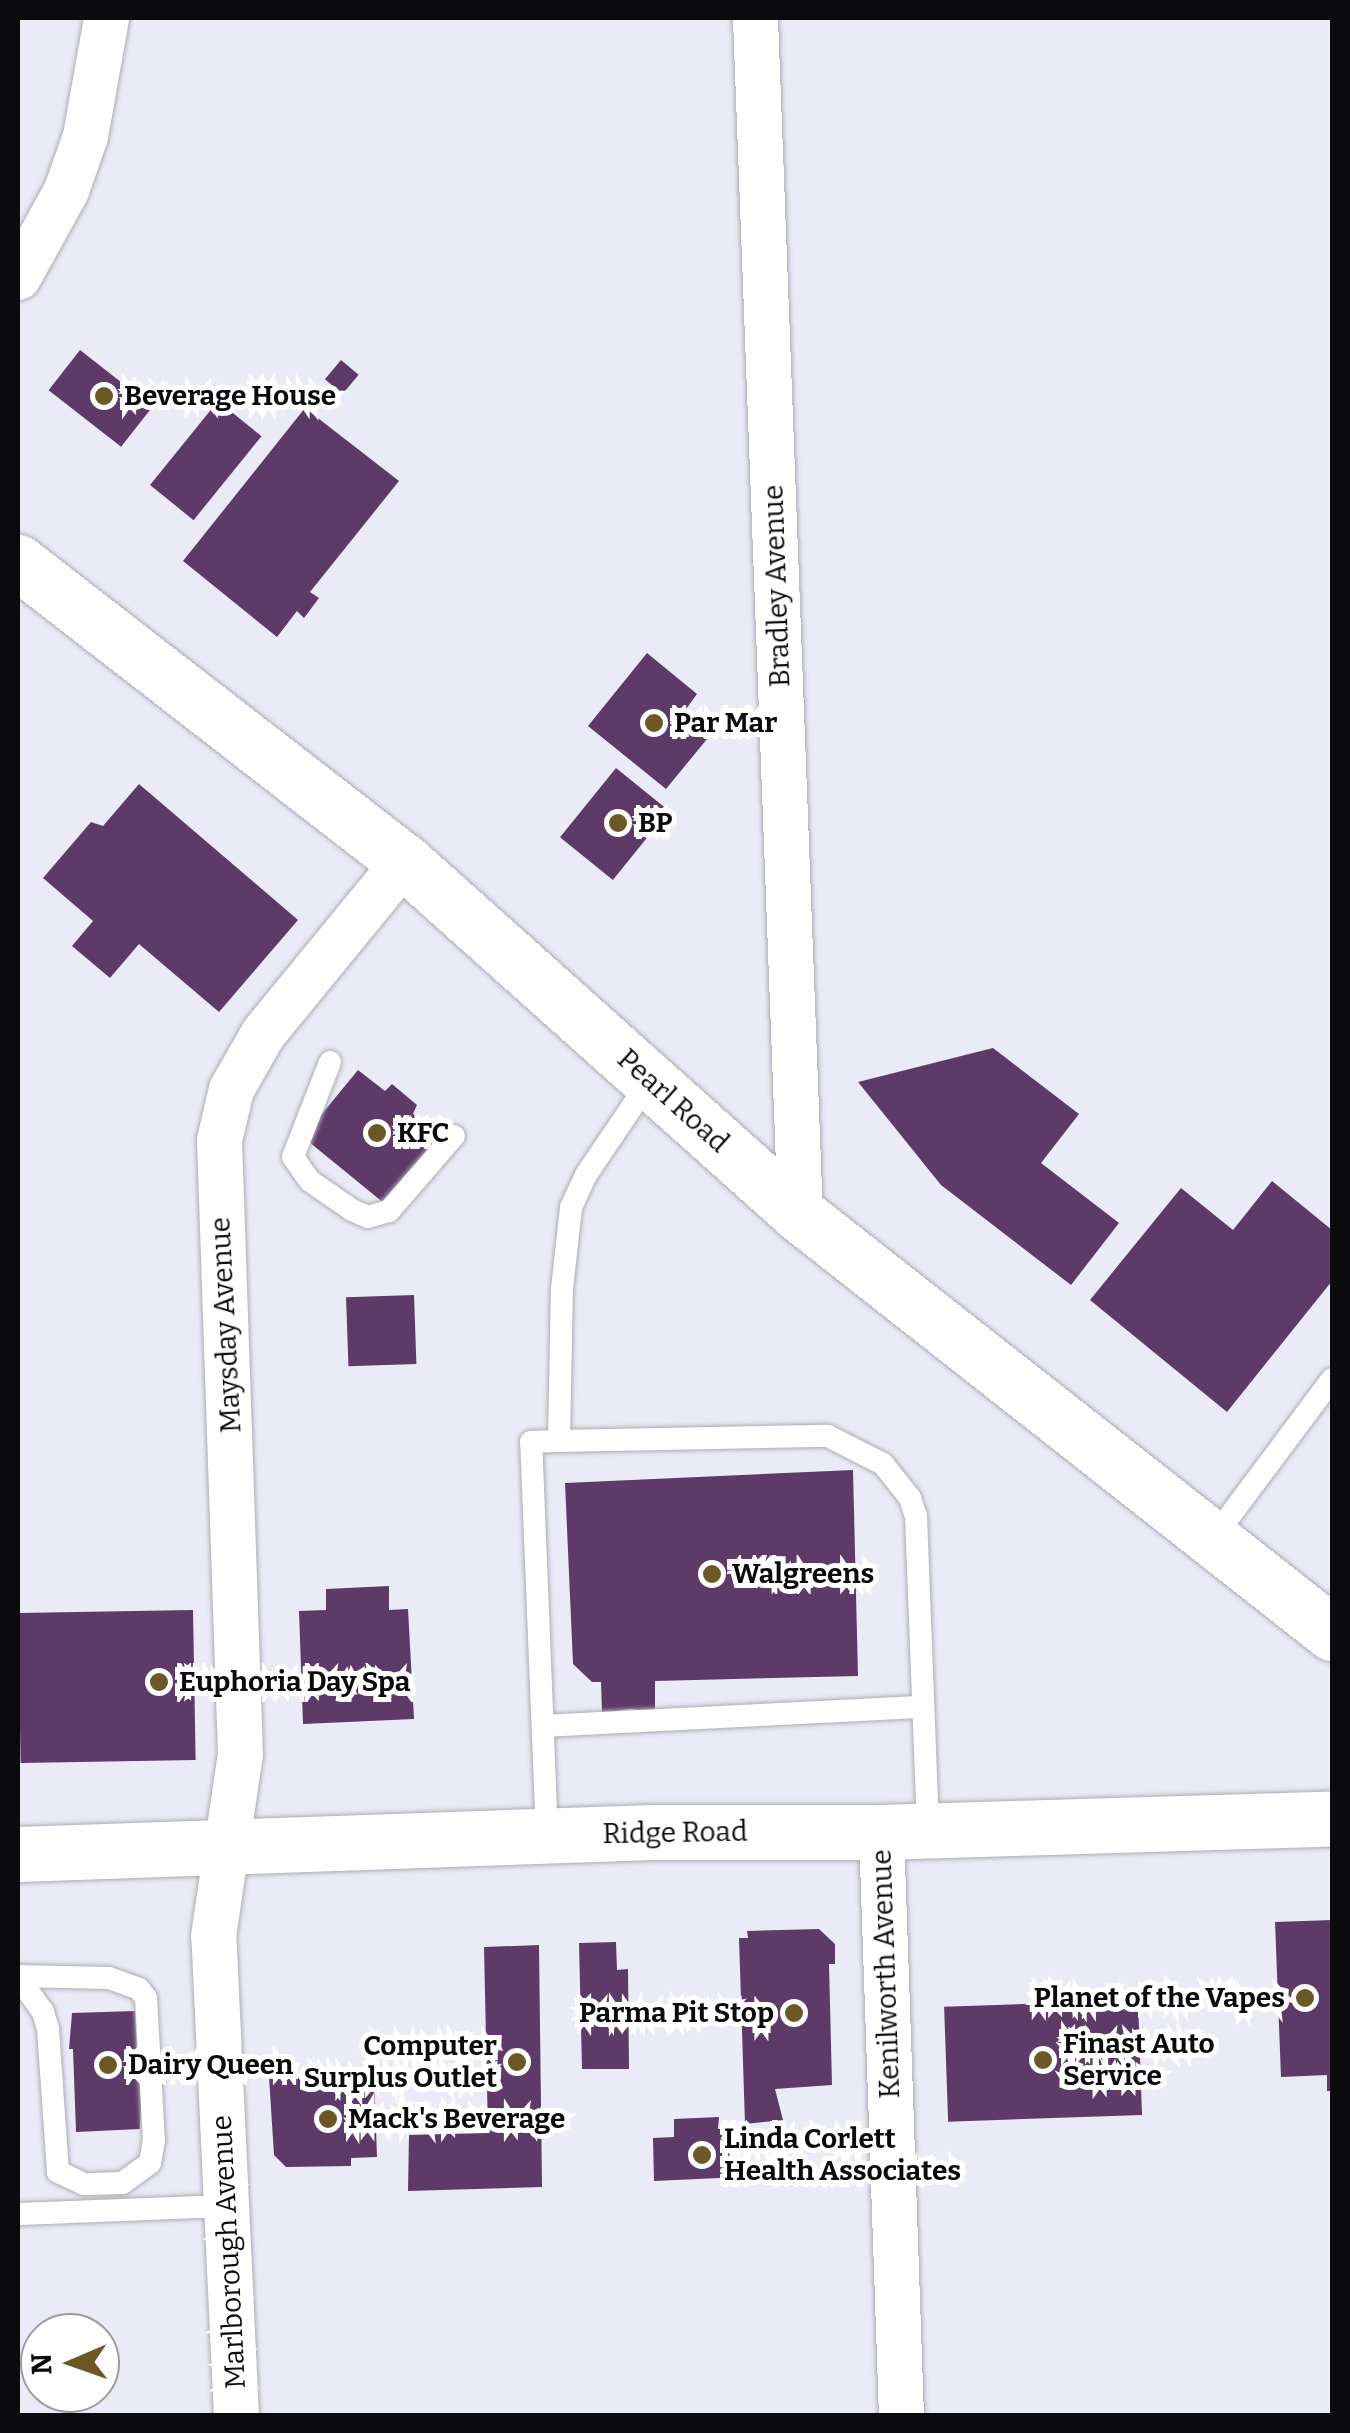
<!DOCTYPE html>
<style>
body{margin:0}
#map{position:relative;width:1350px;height:2433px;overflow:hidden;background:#ebebf7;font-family:Bitter,serif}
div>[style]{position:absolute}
.building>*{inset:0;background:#5d3a67;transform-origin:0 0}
.roads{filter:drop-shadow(0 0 2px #acacb8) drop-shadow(0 0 2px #acacb8)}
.service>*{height:22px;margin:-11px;padding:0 11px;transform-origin:11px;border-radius:11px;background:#fff}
.minor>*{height:45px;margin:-22.5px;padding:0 22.5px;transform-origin:22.5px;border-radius:22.5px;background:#fff}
.secondary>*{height:55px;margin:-27.5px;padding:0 27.5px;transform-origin:27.5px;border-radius:27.5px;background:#fff}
.primary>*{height:55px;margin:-27.5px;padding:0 27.5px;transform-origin:27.5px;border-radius:27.5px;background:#fff}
.dots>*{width:28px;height:28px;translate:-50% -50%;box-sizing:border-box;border:5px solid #fff;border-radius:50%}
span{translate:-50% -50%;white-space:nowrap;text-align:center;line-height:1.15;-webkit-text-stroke:10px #fff;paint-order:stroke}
.poi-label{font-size:28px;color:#0b0b0e;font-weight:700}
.left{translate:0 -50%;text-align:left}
.right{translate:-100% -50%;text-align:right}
.street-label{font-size:28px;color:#0b0b0e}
.frame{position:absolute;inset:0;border:20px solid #0b0b0e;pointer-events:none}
.north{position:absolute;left:20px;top:2313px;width:100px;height:100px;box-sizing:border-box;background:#fff;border:2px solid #9d9d9f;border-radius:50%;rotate:268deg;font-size:28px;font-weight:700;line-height:40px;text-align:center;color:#0b0b0e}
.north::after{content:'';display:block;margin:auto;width:35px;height:45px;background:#6c5827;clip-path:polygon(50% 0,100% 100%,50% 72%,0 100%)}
</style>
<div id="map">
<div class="building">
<div style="left:80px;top:350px;width:92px;height:51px;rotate:38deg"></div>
<div style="left:341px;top:360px;width:23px;height:25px;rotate:40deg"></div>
<div style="left:218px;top:401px;width:56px;height:108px;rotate:39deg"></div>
<div style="clip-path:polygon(305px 408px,399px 481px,310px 592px,319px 598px,304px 618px,297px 611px,277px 637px,183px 561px)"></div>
<div style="clip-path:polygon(647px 653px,697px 694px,681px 716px,707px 739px,666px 789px,588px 726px)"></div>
<div style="left:616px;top:768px;width:68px;height:89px;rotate:39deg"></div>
<div style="clip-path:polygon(139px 784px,298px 920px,219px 1012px,139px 944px,110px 978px,72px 946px,93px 921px,43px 878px,91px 822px,103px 826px)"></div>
<div style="clip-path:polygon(993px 1048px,1079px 1114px,1041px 1163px,1119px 1223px,1071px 1285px,941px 1185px,858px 1082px)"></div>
<div style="clip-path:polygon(358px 1070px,385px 1091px,392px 1084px,417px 1105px,413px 1114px,440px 1136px,385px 1204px,303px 1137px)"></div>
<div style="clip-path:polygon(1272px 1181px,1332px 1230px,1332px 1281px,1227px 1412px,1090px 1300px,1181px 1188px,1233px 1230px)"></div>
<div style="left:414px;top:1295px;width:69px;height:68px;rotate:88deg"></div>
<div style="clip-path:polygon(853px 1470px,858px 1676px,655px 1681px,655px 1712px,630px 1709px,602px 1713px,601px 1682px,592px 1682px,573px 1664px,565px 1483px)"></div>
<div style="clip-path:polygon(389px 1586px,389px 1610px,408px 1609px,414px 1719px,303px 1724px,299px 1611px,326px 1610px,326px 1589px)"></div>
<div style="left:193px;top:1610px;width:150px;height:175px;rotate:89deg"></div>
<div style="clip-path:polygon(1332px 1920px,1332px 2091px,1327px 2091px,1327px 2075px,1281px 2077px,1275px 1922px)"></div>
<div style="clip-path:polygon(819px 1929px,835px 1944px,835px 1964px,829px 1964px,832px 2085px,775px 2089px,783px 2120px,745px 2124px,739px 1938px,748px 1938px,747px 1931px)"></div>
<div style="clip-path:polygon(616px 1942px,617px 1970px,628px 1969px,629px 2069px,582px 2069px,579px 1943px)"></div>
<div style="clip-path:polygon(539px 1945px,542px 2187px,408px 2191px,409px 2135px,488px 2133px,484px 1947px)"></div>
<div style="left:1138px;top:2000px;width:115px;height:194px;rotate:88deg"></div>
<div style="clip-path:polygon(135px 2011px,137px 2052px,143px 2052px,140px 2129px,76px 2132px,73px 2049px,69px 2049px,72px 2013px)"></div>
<div style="clip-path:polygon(374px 2074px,377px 2157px,351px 2158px,351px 2166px,286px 2167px,274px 2155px,269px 2077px)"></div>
<div style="clip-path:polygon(719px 2117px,718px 2129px,740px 2128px,741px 2177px,654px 2181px,653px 2138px,674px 2137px,674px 2119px)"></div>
</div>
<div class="roads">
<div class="service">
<div style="left:330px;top:1062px;width:102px;rotate:111.3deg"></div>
<div style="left:293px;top:1157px;width:29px;rotate:55deg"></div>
<div style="left:310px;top:1181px;width:51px;rotate:34.6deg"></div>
<div style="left:352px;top:1210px;width:17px;rotate:24deg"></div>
<div style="left:368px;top:1217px;width:22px;rotate:-16deg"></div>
<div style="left:389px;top:1211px;width:99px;rotate:-49.1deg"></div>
<div style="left:559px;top:1441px;width:269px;rotate:-1.1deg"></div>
<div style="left:828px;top:1436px;width:62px;rotate:27deg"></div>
<div style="left:883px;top:1464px;width:43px;rotate:51.5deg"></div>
<div style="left:910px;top:1498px;width:19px;rotate:72deg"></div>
<div style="left:916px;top:1516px;width:315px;rotate:87.8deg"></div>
<div style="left:1214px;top:1537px;width:197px;rotate:-53.2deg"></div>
<div style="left:543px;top:1726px;width:380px;rotate:-2.9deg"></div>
<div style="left:547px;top:1836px;width:394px;rotate:-92.3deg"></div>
<div style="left:531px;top:1442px;width:28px;rotate:-2deg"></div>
<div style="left:559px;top:1441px;width:152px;rotate:-88.9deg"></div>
<div style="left:562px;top:1289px;width:82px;rotate:-83.7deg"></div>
<div style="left:571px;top:1207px;width:35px;rotate:-65deg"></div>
<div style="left:586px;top:1175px;width:115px;rotate:-56deg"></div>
<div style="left:18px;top:1976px;width:91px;rotate:1.3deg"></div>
<div style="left:109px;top:1978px;width:32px;rotate:20deg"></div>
<div style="left:139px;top:1989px;width:11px;rotate:52deg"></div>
<div style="left:146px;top:1998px;width:142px;rotate:86.8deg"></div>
<div style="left:154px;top:2140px;width:23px;rotate:100deg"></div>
<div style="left:150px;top:2163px;width:34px;rotate:144deg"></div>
<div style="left:122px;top:2183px;width:38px;rotate:178deg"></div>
<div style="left:84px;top:2184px;width:29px;rotate:-155deg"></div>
<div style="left:58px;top:2172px;width:143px;rotate:-94deg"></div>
<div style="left:48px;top:2029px;width:18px;rotate:-106deg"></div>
<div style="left:43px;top:2012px;width:43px;rotate:-125.5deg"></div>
<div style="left:18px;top:2214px;width:209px;rotate:-2.2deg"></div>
</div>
<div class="minor">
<div style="left:755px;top:18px;width:1198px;rotate:87.85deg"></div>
<div style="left:18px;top:277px;width:99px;rotate:-61.1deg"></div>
<div style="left:66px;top:190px;width:57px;rotate:-70.6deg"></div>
<div style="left:85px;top:136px;width:120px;rotate:-79.9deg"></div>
<div style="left:881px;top:1832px;width:584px;rotate:88.04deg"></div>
<div style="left:236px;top:2416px;width:481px;rotate:-92.7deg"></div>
<div style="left:213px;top:1936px;width:184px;rotate:-81.6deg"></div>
<div style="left:240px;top:1754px;width:614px;rotate:-91.96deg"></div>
<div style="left:219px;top:1140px;width:52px;rotate:-76.8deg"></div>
<div style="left:231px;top:1089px;width:64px;rotate:-60.3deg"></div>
<div style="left:263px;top:1033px;width:222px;rotate:-50.7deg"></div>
</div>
<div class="secondary">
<div style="left:18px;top:1854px;width:635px;rotate:-1.98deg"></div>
<div style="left:653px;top:1832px;width:228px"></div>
<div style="left:881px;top:1832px;width:451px;rotate:-1.7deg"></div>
</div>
<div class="primary">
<div style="left:18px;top:562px;width:488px;rotate:37.8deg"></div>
<div style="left:404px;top:861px;width:531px;rotate:41.79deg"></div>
<div style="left:800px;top:1215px;width:677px;rotate:38.16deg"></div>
</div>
</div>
<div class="dots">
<div style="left:104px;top:396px;background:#6c5827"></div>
<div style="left:654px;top:723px;background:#6c5827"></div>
<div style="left:618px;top:823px;background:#6c5827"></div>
<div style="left:377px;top:1133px;background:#6c5827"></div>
<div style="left:712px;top:1574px;background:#6c5827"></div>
<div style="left:159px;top:1682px;background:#6c5827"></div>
<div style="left:1305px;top:1998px;background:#6c5827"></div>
<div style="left:794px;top:2013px;background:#6c5827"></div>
<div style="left:1043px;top:2060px;background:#6c5827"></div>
<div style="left:517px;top:2062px;background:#6c5827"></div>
<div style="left:108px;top:2065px;background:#6c5827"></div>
<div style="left:328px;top:2119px;background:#6c5827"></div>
<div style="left:702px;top:2155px;background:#6c5827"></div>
</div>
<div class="poi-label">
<span class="left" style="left:124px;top:396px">Beverage House</span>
<span class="left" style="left:674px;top:723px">Par Mar</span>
<span class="left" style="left:638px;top:823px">BP</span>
<span class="left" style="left:397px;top:1133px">KFC</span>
<span class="left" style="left:732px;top:1574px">Walgreens</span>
<span class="left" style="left:179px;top:1682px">Euphoria Day Spa</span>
<span class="right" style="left:1285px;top:1998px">Planet of the Vapes</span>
<span class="right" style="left:774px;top:2013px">Parma Pit Stop</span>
<span class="left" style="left:1063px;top:2060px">Finast Auto<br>Service</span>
<span class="right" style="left:497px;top:2062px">Computer<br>Surplus Outlet</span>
<span class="left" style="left:128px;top:2065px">Dairy Queen</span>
<span class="left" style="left:348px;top:2119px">Mack's Beverage</span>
<span class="left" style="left:724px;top:2155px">Linda Corlett<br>Health Associates</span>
</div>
<div class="street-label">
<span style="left:777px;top:586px;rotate:-92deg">Bradley Avenue</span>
<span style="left:673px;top:1101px;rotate:42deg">Pearl Road</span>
<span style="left:226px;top:1325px;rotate:-93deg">Maysday Avenue</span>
<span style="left:675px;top:1833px;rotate:-1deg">Ridge Road</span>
<span style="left:886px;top:1974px;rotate:-92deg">Kenilworth Avenue</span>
<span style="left:229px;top:2252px;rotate:-93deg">Marlborough Avenue</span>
</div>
<div class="frame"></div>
<div class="north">N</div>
</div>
